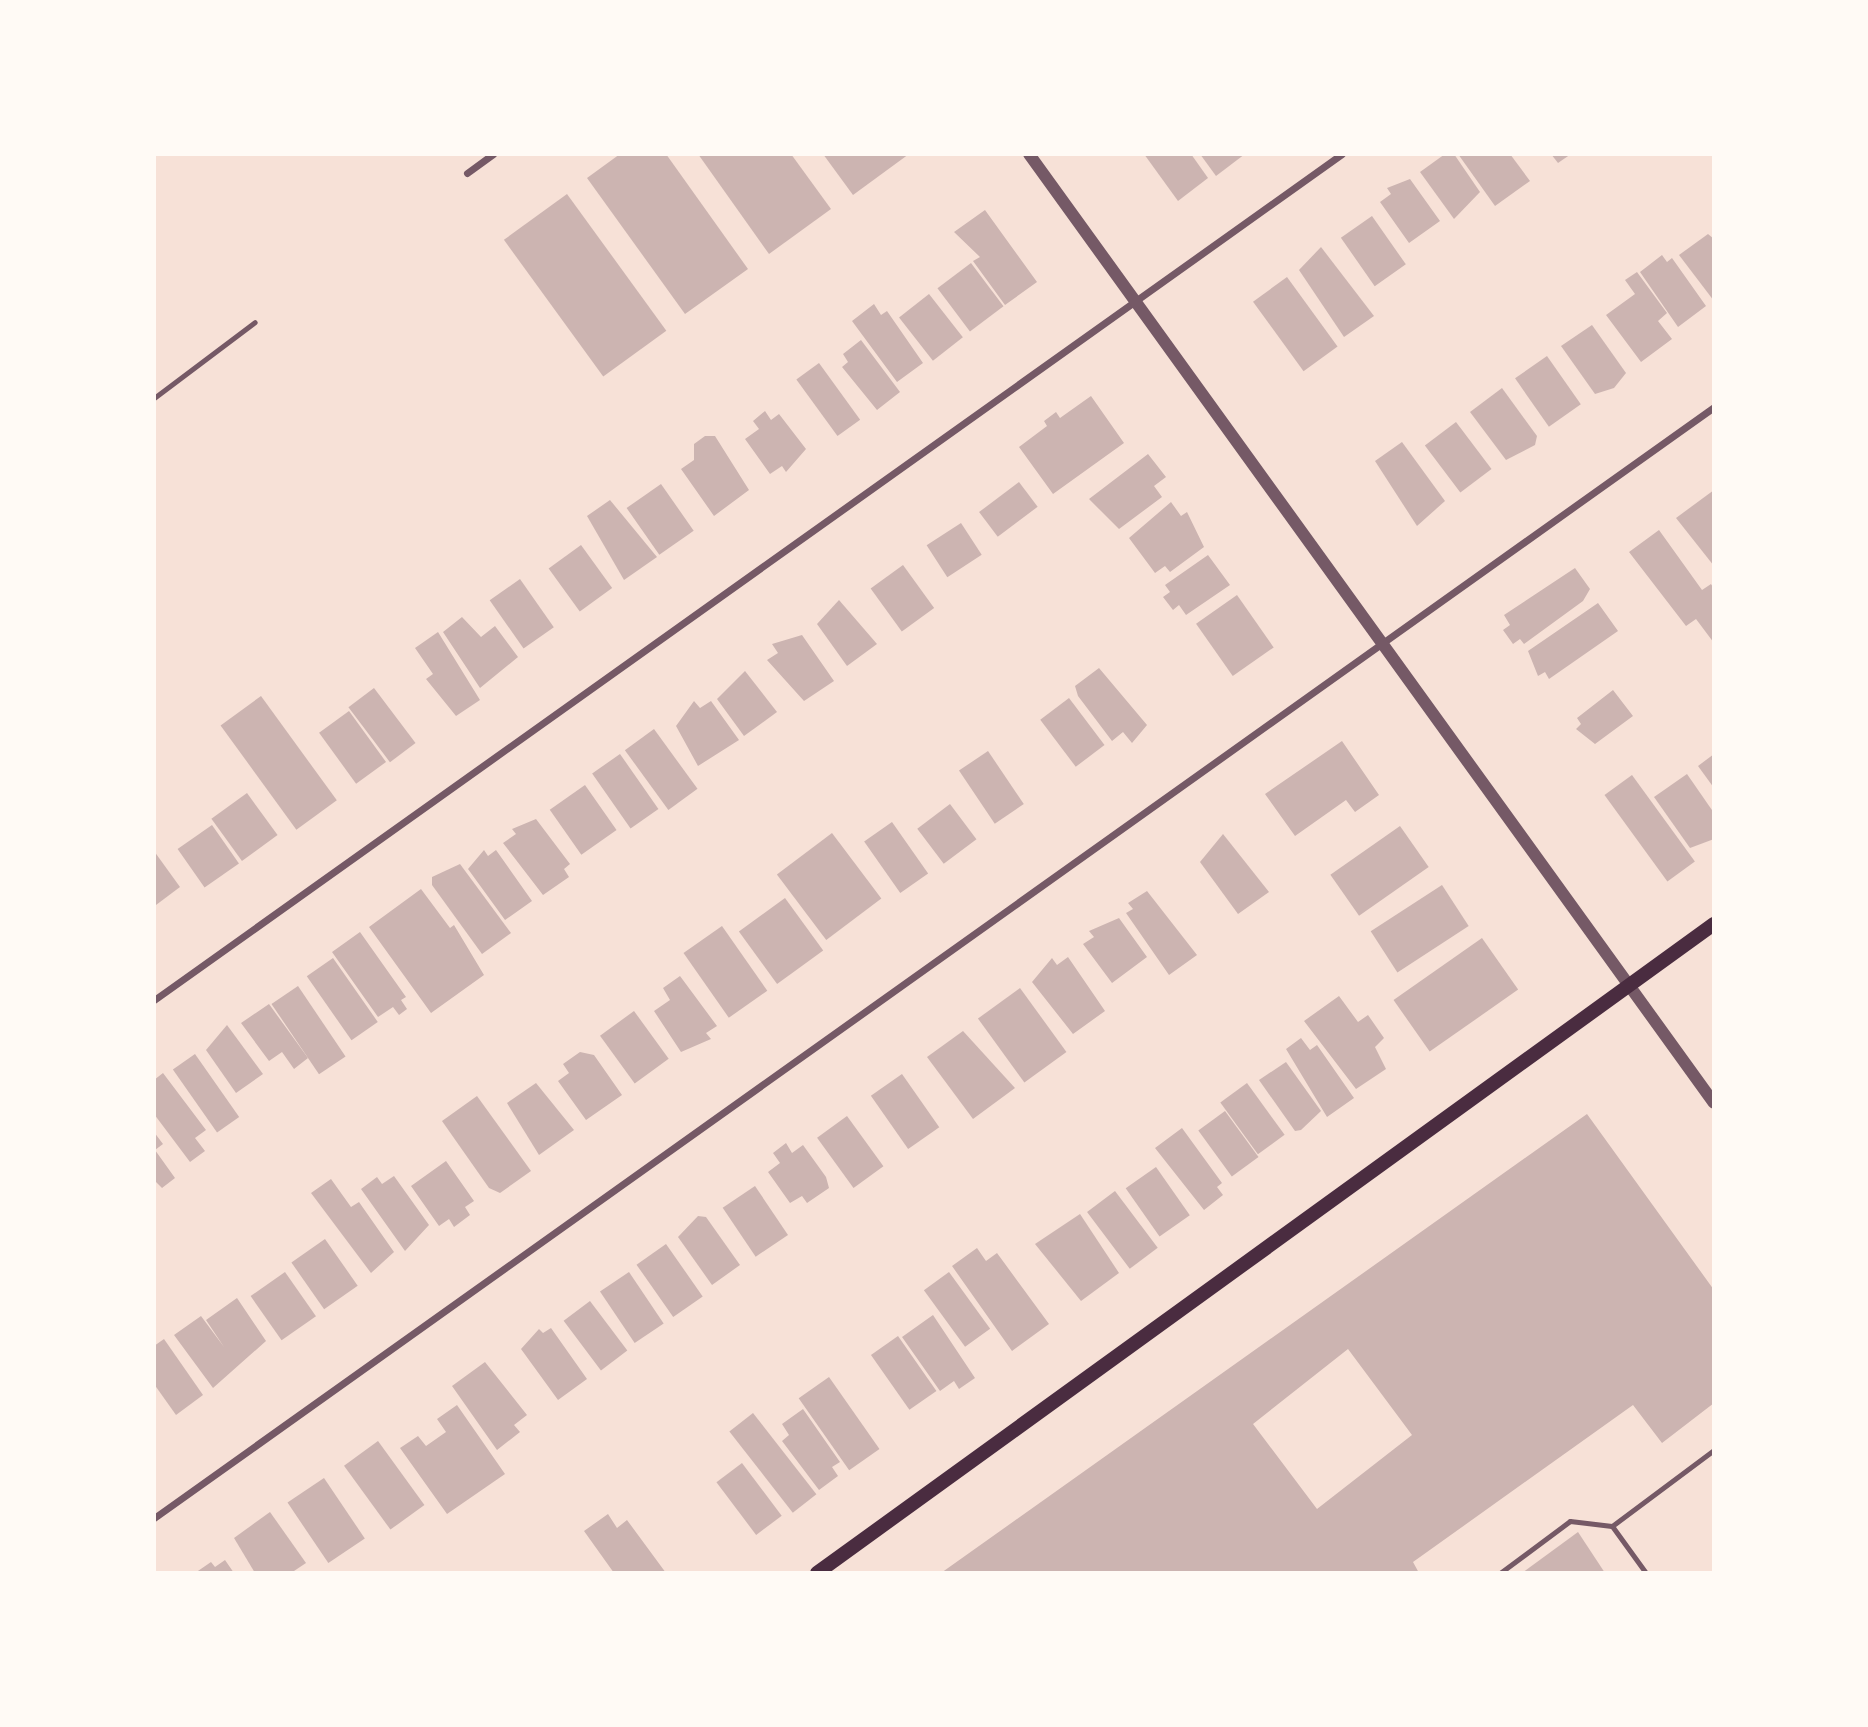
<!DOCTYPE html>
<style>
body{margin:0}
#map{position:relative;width:1868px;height:1727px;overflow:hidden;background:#f7e1d7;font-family:Raleway,sans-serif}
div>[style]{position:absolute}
.building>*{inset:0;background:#ccb4b1;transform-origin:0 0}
.service>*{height:5px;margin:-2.5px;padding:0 2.5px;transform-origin:2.5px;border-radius:2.5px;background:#755966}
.minor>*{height:7px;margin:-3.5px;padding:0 3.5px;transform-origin:3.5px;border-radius:3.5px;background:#755966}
.tertiary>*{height:12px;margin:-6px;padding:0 6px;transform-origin:6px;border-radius:6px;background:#755966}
.secondary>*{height:14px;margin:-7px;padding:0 7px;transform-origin:7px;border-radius:7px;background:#4a2c40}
span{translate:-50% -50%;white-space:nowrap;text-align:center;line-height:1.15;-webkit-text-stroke:5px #fffaf5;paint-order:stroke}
.frame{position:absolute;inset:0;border:156px solid #fffaf5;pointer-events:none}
</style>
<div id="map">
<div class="building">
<div style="clip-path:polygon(620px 154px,666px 154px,748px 269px,685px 314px,587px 178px)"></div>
<div style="clip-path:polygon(698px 154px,791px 154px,831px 209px,769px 254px)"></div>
<div style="clip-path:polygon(823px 154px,909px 154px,853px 195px)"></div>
<div style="clip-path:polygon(1144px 154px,1191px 154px,1208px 178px,1178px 201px)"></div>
<div style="clip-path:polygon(1200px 154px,1245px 154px,1216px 176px)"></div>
<div style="clip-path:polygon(1445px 154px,1454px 154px,1480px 192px,1454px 219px,1420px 172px)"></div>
<div style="clip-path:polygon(1458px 154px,1510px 154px,1530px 181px,1495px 206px)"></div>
<div style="clip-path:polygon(1551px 154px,1571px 154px,1558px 163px)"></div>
<div style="clip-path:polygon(1410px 179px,1440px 221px,1409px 243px,1380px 202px,1391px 194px,1387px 188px)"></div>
<div style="left:567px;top:194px;width:169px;height:78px;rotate:54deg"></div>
<div style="clip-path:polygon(985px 210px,1037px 282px,1005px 305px,973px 261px,980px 257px,954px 232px)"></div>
<div style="left:1372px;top:216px;width:59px;height:38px;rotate:55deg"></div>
<div style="clip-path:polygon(1708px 234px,1714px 239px,1714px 301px,1679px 255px)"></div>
<div style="clip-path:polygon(1321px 247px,1374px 316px,1344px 337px,1299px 270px)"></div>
<div style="clip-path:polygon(1662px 255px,1667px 262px,1672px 258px,1706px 306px,1678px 327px,1640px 272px)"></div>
<div style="left:971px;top:263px;width:54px;height:42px;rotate:53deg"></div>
<div style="clip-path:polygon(1637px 272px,1667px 313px,1658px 321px,1672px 339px,1641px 362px,1606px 315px,1635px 294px,1625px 280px)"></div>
<div style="left:1287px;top:277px;width:86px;height:42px;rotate:54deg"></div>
<div style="left:929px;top:294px;width:55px;height:38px;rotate:52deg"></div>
<div style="clip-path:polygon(874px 304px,881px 315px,887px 311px,923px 363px,897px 382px,852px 321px)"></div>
<div style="clip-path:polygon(1592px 325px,1626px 373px,1614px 388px,1595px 394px,1561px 346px)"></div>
<div style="clip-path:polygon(861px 340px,900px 392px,877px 410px,842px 367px,848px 362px,843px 354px)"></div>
<div style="left:1547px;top:356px;width:59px;height:39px;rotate:55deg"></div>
<div style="left:819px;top:363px;width:70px;height:28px;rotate:54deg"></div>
<div style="clip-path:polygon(1502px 388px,1537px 436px,1535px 445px,1506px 460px,1470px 412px)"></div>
<div style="clip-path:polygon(1091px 396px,1124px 443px,1053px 494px,1019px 447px,1047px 426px,1044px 421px,1056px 412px,1060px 418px)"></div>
<div style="clip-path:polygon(765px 411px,771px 420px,779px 414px,806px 449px,786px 472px,782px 466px,770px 474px,745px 439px,759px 429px,753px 421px)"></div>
<div style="left:1456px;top:422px;width:59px;height:39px;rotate:53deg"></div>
<div style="clip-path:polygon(705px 436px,715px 436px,749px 490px,714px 516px,681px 469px,694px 460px,694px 444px)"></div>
<div style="clip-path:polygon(1402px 442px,1445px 501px,1417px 526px,1375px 461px)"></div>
<div style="clip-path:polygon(1148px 454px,1166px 477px,1154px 486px,1162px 497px,1119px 529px,1089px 499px)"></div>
<div style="left:1019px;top:482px;width:31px;height:50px;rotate:53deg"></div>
<div style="left:661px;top:484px;width:57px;height:42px;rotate:55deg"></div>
<div style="clip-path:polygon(1714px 490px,1714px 566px,1676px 518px)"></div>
<div style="clip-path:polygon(610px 500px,657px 557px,624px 580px,587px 516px)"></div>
<div style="clip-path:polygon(1171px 502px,1181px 516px,1187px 512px,1204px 547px,1170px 572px,1165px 566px,1155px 573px,1129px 538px)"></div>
<div style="left:961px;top:523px;width:38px;height:41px;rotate:57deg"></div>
<div style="clip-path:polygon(1659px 530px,1702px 590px,1711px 584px,1714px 589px,1714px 643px,1696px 619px,1686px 626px,1629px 552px)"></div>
<div style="left:581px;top:545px;width:53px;height:40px;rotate:54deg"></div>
<div style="clip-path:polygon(1208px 555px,1230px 585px,1186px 615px,1179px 605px,1173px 610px,1163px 597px,1170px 592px,1165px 585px)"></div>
<div style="left:903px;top:565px;width:53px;height:40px;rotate:54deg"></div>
<div style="clip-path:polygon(1575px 568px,1590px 589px,1583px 601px,1524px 644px,1520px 639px,1513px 644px,1503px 630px,1510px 625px,1504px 615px)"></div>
<div style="left:520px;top:579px;width:59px;height:37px;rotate:55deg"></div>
<div style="left:1237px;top:595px;width:64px;height:50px;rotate:55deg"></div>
<div style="clip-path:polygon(839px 600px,877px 644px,847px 666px,817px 624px)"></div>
<div style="clip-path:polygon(1598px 603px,1618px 631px,1549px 679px,1545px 672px,1538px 676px,1528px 651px)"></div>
<div style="clip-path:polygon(462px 617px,481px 637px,495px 626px,518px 657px,480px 688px,443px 632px)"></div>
<div style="clip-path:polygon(438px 632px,480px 700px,456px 716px,426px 679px,433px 674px,415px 648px)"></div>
<div style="clip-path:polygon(802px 635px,834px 681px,804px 701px,767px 660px,778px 653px,772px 644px)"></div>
<div style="clip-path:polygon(1099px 668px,1147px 725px,1132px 743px,1123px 732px,1112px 741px,1078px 696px,1075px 686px)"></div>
<div style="clip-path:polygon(745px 671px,777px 712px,744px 736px,717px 699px)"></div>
<div style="left:374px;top:688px;width:69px;height:32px;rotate:53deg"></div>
<div style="clip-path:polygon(1613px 690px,1633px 716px,1595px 744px,1576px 729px,1581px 724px,1577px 718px)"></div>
<div style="left:261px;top:696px;width:129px;height:50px;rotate:54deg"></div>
<div style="left:1069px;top:698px;width:59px;height:36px;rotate:53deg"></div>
<div style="clip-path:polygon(694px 701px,700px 708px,711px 701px,739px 740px,698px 766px,676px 726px)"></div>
<div style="left:349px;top:711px;width:63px;height:37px;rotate:54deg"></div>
<div style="left:654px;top:729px;width:74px;height:36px;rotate:54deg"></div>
<div style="clip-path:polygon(1342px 741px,1379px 795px,1355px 812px,1346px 800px,1295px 836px,1265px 794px)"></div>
<div style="left:988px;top:751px;width:64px;height:35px;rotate:56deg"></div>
<div style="left:620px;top:754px;width:67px;height:34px;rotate:55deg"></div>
<div style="clip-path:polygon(1714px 754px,1714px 788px,1698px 766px)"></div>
<div style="clip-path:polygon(1687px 774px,1714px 813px,1714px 839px,1690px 848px,1654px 797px)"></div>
<div style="left:1632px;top:775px;width:107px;height:34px;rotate:54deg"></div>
<div style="left:585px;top:785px;width:55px;height:43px;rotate:55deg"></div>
<div style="left:247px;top:793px;width:52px;height:44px;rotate:54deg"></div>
<div style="left:950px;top:804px;width:44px;height:41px;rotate:53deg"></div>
<div style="clip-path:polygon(536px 819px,570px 864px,564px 869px,569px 877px,543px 895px,503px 843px,516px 834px,512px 829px)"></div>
<div style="left:892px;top:822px;width:63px;height:34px;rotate:55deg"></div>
<div style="left:212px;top:825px;width:47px;height:42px;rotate:55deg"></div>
<div style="left:1400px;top:826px;width:50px;height:85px;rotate:55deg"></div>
<div style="left:832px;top:833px;width:82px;height:69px;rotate:53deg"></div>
<div style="clip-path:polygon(1223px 834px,1269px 892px,1238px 914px,1200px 862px)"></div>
<div style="clip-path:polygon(484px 850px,488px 856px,496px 850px,532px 901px,505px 920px,468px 869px)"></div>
<div style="clip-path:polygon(154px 851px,180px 887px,156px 905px,154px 902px)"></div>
<div style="clip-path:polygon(460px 864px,511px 933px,482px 954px,432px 885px,432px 877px)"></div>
<div style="left:1442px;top:885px;width:49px;height:85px;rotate:57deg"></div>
<div style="clip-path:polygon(421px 889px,450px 928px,454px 925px,484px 975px,431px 1013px,369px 927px)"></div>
<div style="clip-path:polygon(1147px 891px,1197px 955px,1169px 975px,1126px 913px,1133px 909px,1128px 903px)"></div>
<div style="left:785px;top:898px;width:65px;height:57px;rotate:54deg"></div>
<div style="clip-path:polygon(1119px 918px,1147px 957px,1112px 983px,1083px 944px,1094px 937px,1089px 931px)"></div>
<div style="left:722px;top:926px;width:79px;height:47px;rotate:55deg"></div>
<div style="clip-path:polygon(360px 932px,406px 997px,401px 1000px,407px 1009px,399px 1015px,393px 1007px,378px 1017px,332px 952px)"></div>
<div style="left:1482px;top:938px;width:63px;height:108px;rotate:55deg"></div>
<div style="clip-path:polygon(1068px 957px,1105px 1011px,1073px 1034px,1032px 982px,1052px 958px,1057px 965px)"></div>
<div style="left:333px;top:958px;width:78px;height:32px;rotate:55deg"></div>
<div style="clip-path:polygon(680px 976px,717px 1026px,706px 1033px,711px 1039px,681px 1052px,654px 1011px,670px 1000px,663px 988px)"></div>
<div style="left:298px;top:986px;width:85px;height:32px;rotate:56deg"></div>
<div style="left:1020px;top:988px;width:79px;height:52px;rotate:54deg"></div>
<div style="clip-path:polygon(1339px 996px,1358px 1022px,1368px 1015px,1384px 1038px,1375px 1047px,1386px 1069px,1356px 1089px,1304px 1021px)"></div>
<div style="clip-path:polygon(269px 1004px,308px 1058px,294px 1069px,282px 1052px,269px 1061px,241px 1023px)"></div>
<div style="left:634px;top:1011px;width:59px;height:42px;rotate:54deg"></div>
<div style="clip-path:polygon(227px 1025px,263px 1074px,236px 1093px,206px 1050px)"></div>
<div style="clip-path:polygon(963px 1031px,1015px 1088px,973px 1119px,927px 1057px)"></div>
<div style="clip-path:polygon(1301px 1038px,1310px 1050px,1317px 1045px,1354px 1098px,1327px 1117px,1286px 1049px)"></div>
<div style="clip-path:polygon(580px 1052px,594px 1055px,622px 1095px,586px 1120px,558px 1081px,569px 1073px,563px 1064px)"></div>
<div style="left:195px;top:1054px;width:77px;height:27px;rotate:55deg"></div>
<div style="clip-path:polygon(1286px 1062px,1321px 1111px,1301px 1130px,1295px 1131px,1259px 1080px)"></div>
<div style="clip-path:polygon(163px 1073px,206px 1130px,195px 1138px,205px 1151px,190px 1162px,154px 1114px,154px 1080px)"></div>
<div style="left:902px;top:1074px;width:65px;height:38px;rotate:55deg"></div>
<div style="clip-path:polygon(536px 1083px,574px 1130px,539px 1155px,507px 1103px)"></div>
<div style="left:1247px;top:1083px;width:64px;height:33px;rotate:54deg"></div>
<div style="clip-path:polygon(477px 1096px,531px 1171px,500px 1193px,489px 1188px,442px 1121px)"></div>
<div style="left:1225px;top:1111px;width:57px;height:33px;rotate:54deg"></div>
<div style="clip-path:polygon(evenodd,1587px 1114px,1714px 1290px,1714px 1403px,1662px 1443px,1633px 1405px,1413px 1562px,1419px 1573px,941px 1573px,1587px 1114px,1348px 1349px,1412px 1435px,1317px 1509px,1253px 1424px,1348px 1349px)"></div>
<div style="left:847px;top:1116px;width:62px;height:37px;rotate:54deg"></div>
<div style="clip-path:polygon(1182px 1128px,1222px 1183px,1217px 1187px,1223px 1195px,1204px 1210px,1155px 1148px)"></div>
<div style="clip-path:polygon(154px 1132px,163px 1144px,155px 1150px,175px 1178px,162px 1188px,154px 1180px)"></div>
<div style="clip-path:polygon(786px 1143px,792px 1153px,803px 1145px,826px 1177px,829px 1188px,807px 1203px,802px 1196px,790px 1203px,768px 1172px,780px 1163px,773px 1153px)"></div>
<div style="clip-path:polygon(446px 1161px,474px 1201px,465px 1207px,470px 1215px,454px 1227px,449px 1219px,439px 1226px,411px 1186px)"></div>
<div style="left:1156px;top:1167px;width:59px;height:37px;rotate:55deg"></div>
<div style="clip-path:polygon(394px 1176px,429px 1225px,405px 1251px,361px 1189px,377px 1177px,382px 1184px)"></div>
<div style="clip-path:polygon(331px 1179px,351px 1207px,359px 1202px,394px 1252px,371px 1273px,311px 1193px)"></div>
<div style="left:755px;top:1186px;width:59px;height:39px;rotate:56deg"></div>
<div style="left:1115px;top:1191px;width:71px;height:35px;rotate:53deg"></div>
<div style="clip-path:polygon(1080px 1214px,1119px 1273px,1081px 1301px,1035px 1244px)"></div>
<div style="clip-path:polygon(698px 1216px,706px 1217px,740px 1265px,712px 1285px,678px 1237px)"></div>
<div style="left:325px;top:1239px;width:57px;height:41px;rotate:55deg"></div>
<div style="left:666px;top:1244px;width:64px;height:36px;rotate:55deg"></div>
<div style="clip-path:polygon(977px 1248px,986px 1261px,997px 1253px,1049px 1324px,1012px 1351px,952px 1266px)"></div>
<div style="left:285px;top:1272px;width:54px;height:42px;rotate:55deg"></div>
<div style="left:629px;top:1272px;width:62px;height:35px;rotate:56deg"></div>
<div style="left:949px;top:1272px;width:70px;height:31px;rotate:54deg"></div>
<div style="clip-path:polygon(237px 1298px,266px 1341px,213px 1388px,174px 1335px,201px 1316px,224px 1347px,206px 1320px)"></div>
<div style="left:590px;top:1301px;width:62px;height:33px;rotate:53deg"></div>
<div style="clip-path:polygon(933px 1315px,975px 1378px,959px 1389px,954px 1381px,940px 1391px,902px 1337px)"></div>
<div style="clip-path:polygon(551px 1328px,587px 1379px,558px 1400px,521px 1349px,539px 1329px,543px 1333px)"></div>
<div style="left:898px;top:1336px;width:67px;height:33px;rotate:55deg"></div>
<div style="clip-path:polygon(164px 1339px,203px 1395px,176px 1415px,154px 1384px,154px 1346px)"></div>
<div style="clip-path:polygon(485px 1362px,527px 1415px,514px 1425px,520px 1432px,497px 1450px,452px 1386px)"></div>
<div style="left:829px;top:1377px;width:88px;height:37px;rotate:55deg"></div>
<div style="clip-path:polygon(457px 1405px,505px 1474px,447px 1514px,400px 1448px,418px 1436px,426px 1446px,446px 1432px,437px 1419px)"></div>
<div style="clip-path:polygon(803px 1409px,840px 1462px,832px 1467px,838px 1476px,819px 1490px,782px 1441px,789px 1435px,782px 1424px)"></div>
<div style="left:753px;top:1413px;width:103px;height:30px;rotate:52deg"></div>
<div style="left:378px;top:1441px;width:79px;height:42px;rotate:54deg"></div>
<div style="left:742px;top:1463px;width:66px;height:32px;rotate:53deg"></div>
<div style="left:324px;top:1478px;width:73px;height:44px;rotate:56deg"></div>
<div style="clip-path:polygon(270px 1512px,306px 1563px,291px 1573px,255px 1573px,234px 1538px)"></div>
<div style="clip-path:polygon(608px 1514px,617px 1528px,627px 1520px,666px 1573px,614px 1573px,584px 1531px)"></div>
<div style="clip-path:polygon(1578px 1532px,1605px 1573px,1522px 1573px)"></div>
<div style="clip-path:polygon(225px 1560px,234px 1573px,195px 1573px,211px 1562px,215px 1567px)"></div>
</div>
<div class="service">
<div style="left:154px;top:398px;width:126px;rotate:-37deg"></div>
<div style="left:1500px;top:1573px;width:87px;rotate:-36.6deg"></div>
<div style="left:1570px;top:1521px;width:42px;rotate:6.8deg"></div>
<div style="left:1646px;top:1573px;width:58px;rotate:-125.9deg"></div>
<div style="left:1612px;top:1526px;width:127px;rotate:-36.7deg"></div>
</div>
<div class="minor">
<div style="left:467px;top:173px;width:32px;rotate:-36deg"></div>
<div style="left:154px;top:1000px;width:1458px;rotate:-35.46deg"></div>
<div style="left:154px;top:1518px;width:1915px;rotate:-35.46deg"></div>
</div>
<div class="tertiary">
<div style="left:1029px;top:154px;width:1170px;rotate:54.18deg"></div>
</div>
<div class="secondary">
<div style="left:817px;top:1573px;width:1107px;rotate:-35.89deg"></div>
</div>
<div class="frame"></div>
</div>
